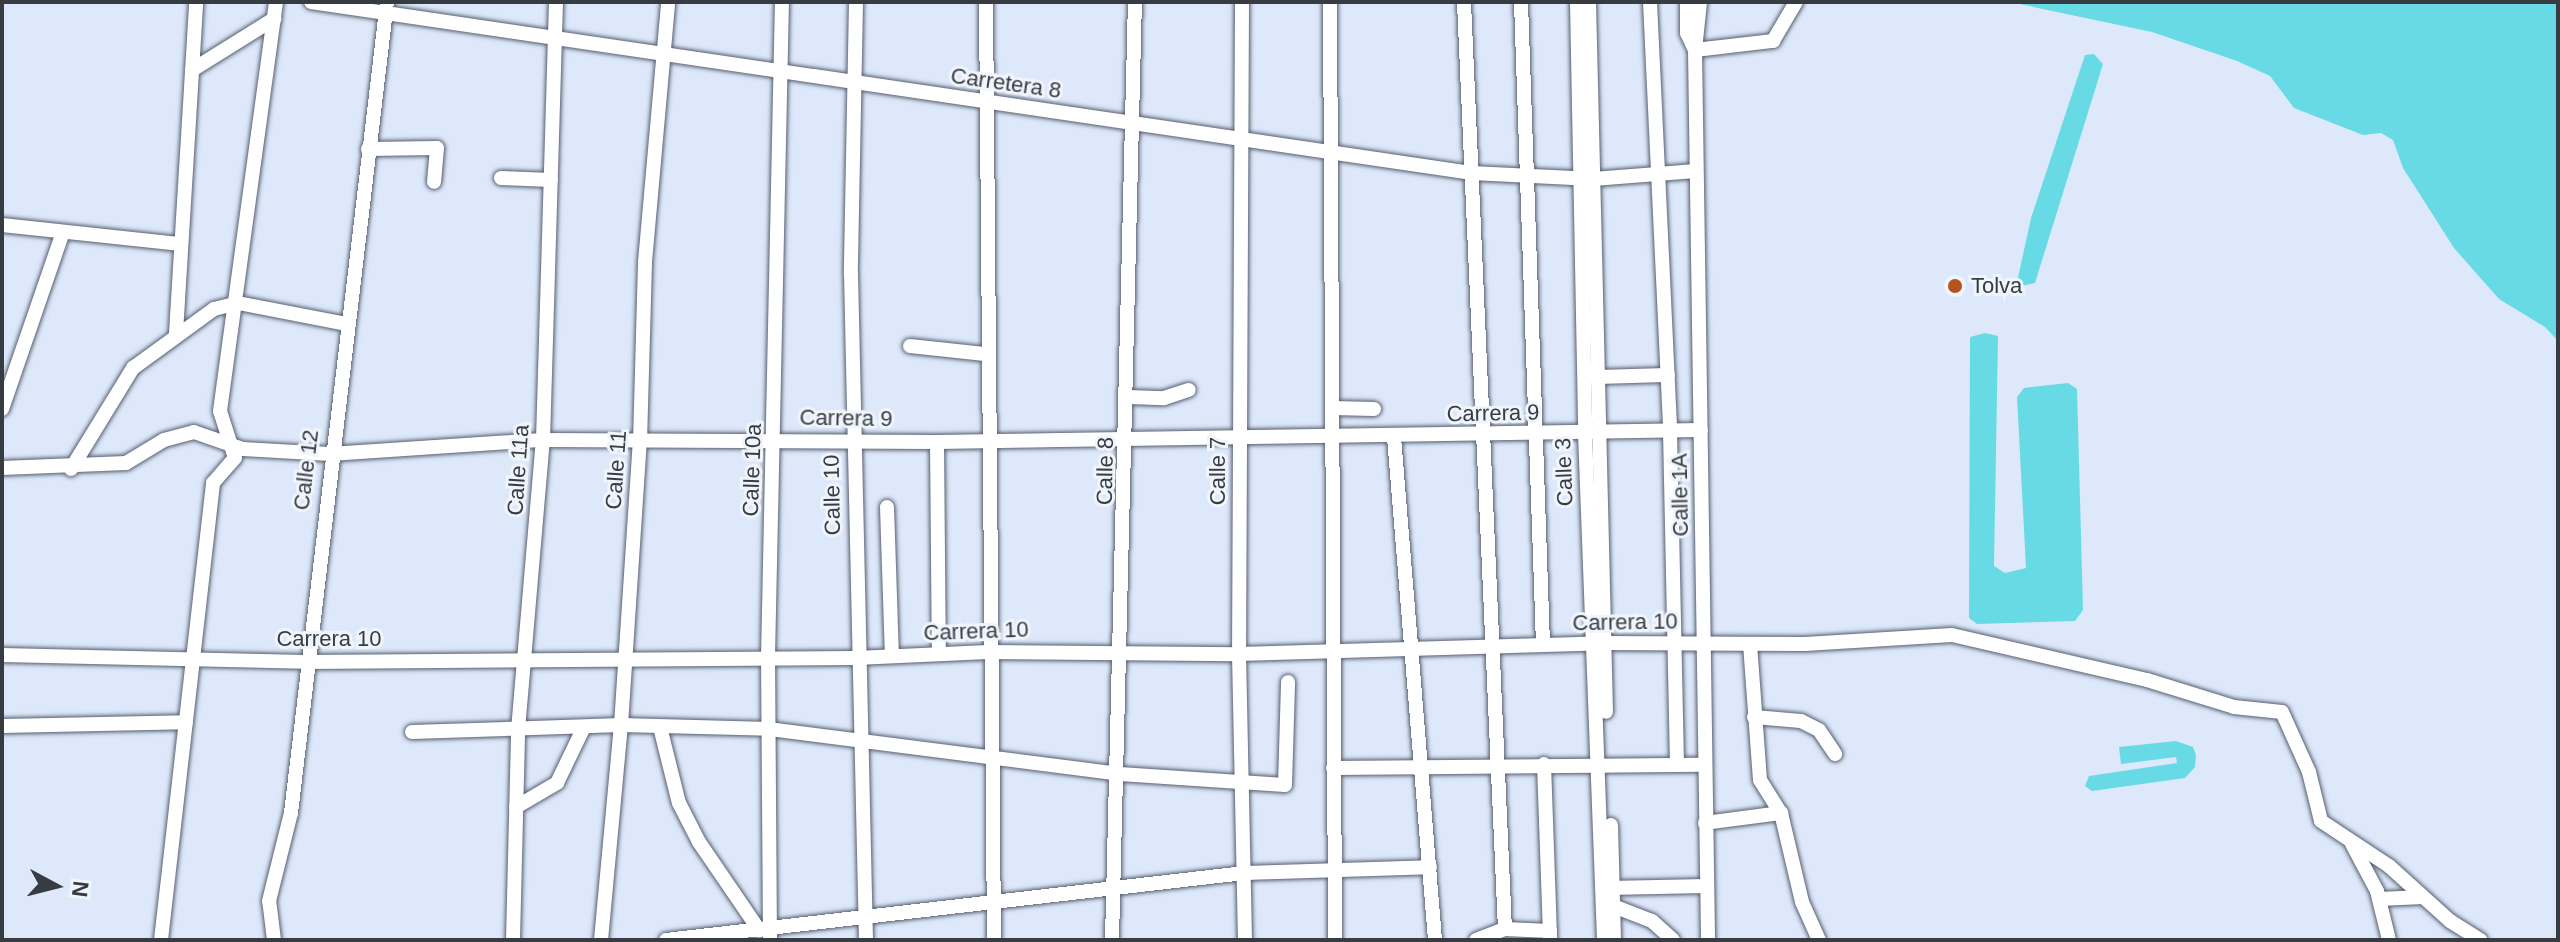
<!DOCTYPE html>
<style>
body{margin:0}
#map{position:relative;width:2560px;height:942px;overflow:hidden;background:#dde8fb;font-family:Arial,sans-serif}
div>[style]{position:absolute}
.water>*{inset:0;background:#68dae5}
.roads{filter:drop-shadow(0 0 2px #555f6e) drop-shadow(0 0 2px #555f6e)}
.minor>*{height:14px;margin:-7px;padding:0 7px;transform-origin:7px;border-radius:7px;background:#fff}
.dots>*{width:22px;height:22px;translate:-50% -50%;box-sizing:border-box;border:4px solid #f0f5fc;border-radius:50%}
span{translate:-50% -50%;white-space:nowrap;text-align:center;line-height:1.15;-webkit-text-stroke:6px #f0f5fc;paint-order:stroke}
.street-label{font-size:22px;color:#373c43}
.poi-label{font-size:22px;color:#373c43}
.left{translate:0 -50%;text-align:left}
.frame{position:absolute;inset:0;border:4px solid #373c43;pointer-events:none}
.north{position:absolute;left:16px;top:846px;width:80px;height:80px;-webkit-text-stroke:6px #f0f5fc;paint-order:stroke;rotate:97deg;font-size:22px;font-weight:700;line-height:32px;text-align:center;color:#373c43}
.north::after{content:'';display:block;margin:auto;width:28px;height:36px;background:#373c43;clip-path:polygon(50% 0,100% 100%,50% 72%,0 100%)}
</style>
<div id="map">
<div class="water">
<div style="clip-path:polygon(2010px 2px,2558px 2px,2558px 341px,2545px 327px,2499px 299px,2454px 248px,2403px 168px,2393px 140px,2381px 133px,2363px 135px,2294px 108px,2270px 76px,2237px 61px,2152px 32px)"></div>
<div style="clip-path:polygon(2094px 54px,2103px 64px,2035px 283px,2021px 286px,2017px 282px,2031px 218px,2085px 55px)"></div>
<div style="clip-path:polygon(1985px 333px,1998px 336px,1994px 566px,2005px 573px,2026px 568px,2017px 397px,2024px 388px,2068px 383px,2077px 389px,2083px 610px,2075px 621px,1977px 624px,1969px 618px,1970px 337px)"></div>
<div style="clip-path:polygon(2176px 741px,2193px 747px,2196px 755px,2195px 767px,2185px 778px,2092px 791px,2085px 786px,2089px 776px,2177px 763px,2176px 757px,2121px 764px,2119px 747px)"></div>
</div>
<div class="roads">
<div class="minor">
<div style="left:311px;top:2px;width:1174px;rotate:8.38deg"></div>
<div style="left:1472px;top:173px;width:121px;rotate:2.8deg"></div>
<div style="left:1593px;top:179px;width:103px;rotate:-4.4deg"></div>
<div style="left:856px;top:2px;width:272px;rotate:91.1deg"></div>
<div style="left:851px;top:274px;width:666px;rotate:88.71deg"></div>
<div style="left:986px;top:2px;width:938px;rotate:89.51deg"></div>
<div style="left:1242px;top:2px;width:652px;rotate:90.26deg"></div>
<div style="left:1239px;top:654px;width:286px;rotate:88.8deg"></div>
<div style="left:1330px;top:2px;width:938px;rotate:89.69deg"></div>
<div style="left:1464px;top:2px;width:928px;rotate:87.47deg"></div>
<div style="left:1505px;top:929px;width:45px;rotate:2.5deg"></div>
<div style="left:1521px;top:2px;width:643px;rotate:88.04deg"></div>
<div style="left:1577px;top:2px;width:431px;rotate:88.9deg"></div>
<div style="left:1585px;top:433px;width:507px;rotate:87.85deg"></div>
<div style="left:1589px;top:2px;width:710px;rotate:88.63deg"></div>
<div style="left:1650px;top:2px;width:429px;rotate:87.3deg"></div>
<div style="left:1670px;top:431px;width:333px;rotate:88.8deg"></div>
<div style="left:1687px;top:2px;width:31px;rotate:90deg"></div>
<div style="left:1687px;top:33px;width:19px;rotate:65deg"></div>
<div style="left:1700px;top:2px;width:48px;rotate:95.9deg"></div>
<div style="left:1695px;top:50px;width:890px;rotate:89.16deg"></div>
<div style="left:1695px;top:50px;width:79px;rotate:-6.6deg"></div>
<div style="left:1773px;top:41px;width:45px;rotate:-59.5deg"></div>
<div style="left:192px;top:70px;width:97px;rotate:-31.9deg"></div>
<div style="left:368px;top:149px;width:69px;rotate:-0.8deg"></div>
<div style="left:437px;top:148px;width:34px;rotate:95deg"></div>
<div style="left:501px;top:178px;width:50px;rotate:2.3deg"></div>
<div style="left:2px;top:225px;width:180px;rotate:6.1deg"></div>
<div style="left:176px;top:333px;width:332px;rotate:-86.5deg"></div>
<div style="left:910px;top:346px;width:75px;rotate:6.1deg"></div>
<div style="left:1596px;top:377px;width:72px;rotate:-1.6deg"></div>
<div style="left:1129px;top:397px;width:35px;rotate:2deg"></div>
<div style="left:1164px;top:398px;width:26px;rotate:-18deg"></div>
<div style="left:1332px;top:408px;width:42px;rotate:1.4deg"></div>
<div style="left:2px;top:409px;width:184px;rotate:-71deg"></div>
<div style="left:1394px;top:437px;width:505px;rotate:85.34deg"></div>
<div style="left:937px;top:442px;width:212px;rotate:89.5deg"></div>
<div style="left:2px;top:468px;width:124px;rotate:-2.3deg"></div>
<div style="left:126px;top:463px;width:44px;rotate:-31.2deg"></div>
<div style="left:164px;top:440px;width:31px;rotate:-15deg"></div>
<div style="left:194px;top:432px;width:52px;rotate:19.1deg"></div>
<div style="left:243px;top:449px;width:87px;rotate:3.3deg"></div>
<div style="left:330px;top:454px;width:213px;rotate:-3.8deg"></div>
<div style="left:543px;top:440px;width:394px;rotate:0.3deg"></div>
<div style="left:937px;top:442px;width:764px;rotate:-0.9deg"></div>
<div style="left:71px;top:469px;width:119px;rotate:-58.5deg"></div>
<div style="left:133px;top:368px;width:100px;rotate:-36.1deg"></div>
<div style="left:214px;top:309px;width:25px;rotate:-14deg"></div>
<div style="left:238px;top:303px;width:110px;rotate:11deg"></div>
<div style="left:887px;top:507px;width:149px;rotate:88.1deg"></div>
<div style="left:1750px;top:644px;width:136px;rotate:85.8deg"></div>
<div style="left:1760px;top:780px;width:39px;rotate:58deg"></div>
<div style="left:1781px;top:813px;width:91px;rotate:76.7deg"></div>
<div style="left:1802px;top:902px;width:42px;rotate:65.9deg"></div>
<div style="left:2px;top:655px;width:303px;rotate:1.3deg"></div>
<div style="left:305px;top:662px;width:551px;rotate:-0.42deg"></div>
<div style="left:856px;top:658px;width:132px;rotate:-2.6deg"></div>
<div style="left:988px;top:652px;width:251px;rotate:0.5deg"></div>
<div style="left:1239px;top:654px;width:365px;rotate:-1.7deg"></div>
<div style="left:1604px;top:643px;width:201px;rotate:0.3deg"></div>
<div style="left:1805px;top:644px;width:147px;rotate:-3.5deg"></div>
<div style="left:1952px;top:635px;width:200px;rotate:13deg"></div>
<div style="left:2147px;top:680px;width:91px;rotate:17.2deg"></div>
<div style="left:2234px;top:707px;width:48px;rotate:5.9deg"></div>
<div style="left:2282px;top:712px;width:66px;rotate:65.8deg"></div>
<div style="left:2309px;top:772px;width:50px;rotate:76.2deg"></div>
<div style="left:2321px;top:821px;width:82px;rotate:33.5deg"></div>
<div style="left:2389px;top:866px;width:82px;rotate:42deg"></div>
<div style="left:2450px;top:921px;width:36px;rotate:32deg"></div>
<div style="left:1754px;top:717px;width:47px;rotate:4.9deg"></div>
<div style="left:1801px;top:721px;width:20px;rotate:27deg"></div>
<div style="left:1819px;top:730px;width:29px;rotate:56deg"></div>
<div style="left:2px;top:726px;width:184px;rotate:-1.2deg"></div>
<div style="left:660px;top:727px;width:78px;rotate:76deg"></div>
<div style="left:679px;top:803px;width:44px;rotate:62.9deg"></div>
<div style="left:699px;top:842px;width:107px;rotate:55.7deg"></div>
<div style="left:412px;top:732px;width:209px;rotate:-1.9deg"></div>
<div style="left:621px;top:725px;width:148px;rotate:1.5deg"></div>
<div style="left:769px;top:729px;width:354px;rotate:7.3deg"></div>
<div style="left:1120px;top:774px;width:165px;rotate:3.8deg"></div>
<div style="left:1285px;top:785px;width:103px;rotate:-88.3deg"></div>
<div style="left:1544px;top:764px;width:176px;rotate:88deg"></div>
<div style="left:1333px;top:768px;width:369px;rotate:-0.5deg"></div>
<div style="left:516px;top:807px;width:48px;rotate:-30.3deg"></div>
<div style="left:557px;top:783px;width:62px;rotate:-64.3deg"></div>
<div style="left:1705px;top:823px;width:77px;rotate:-7.5deg"></div>
<div style="left:1611px;top:825px;width:115px;rotate:88.5deg"></div>
<div style="left:2352px;top:844px;width:53px;rotate:62deg"></div>
<div style="left:2377px;top:891px;width:50px;rotate:76.2deg"></div>
<div style="left:1608px;top:888px;width:98px;rotate:-1.2deg"></div>
<div style="left:2379px;top:899px;width:44px;rotate:-2.6deg"></div>
<div style="left:1608px;top:904px;width:47px;rotate:21.1deg"></div>
<div style="left:1652px;top:921px;width:28px;rotate:42deg"></div>
<div style="left:161px;top:940px;width:460px;rotate:-83.5deg"></div>
<div style="left:213px;top:483px;width:33px;rotate:-49deg"></div>
<div style="left:235px;top:458px;width:49px;rotate:-107.7deg"></div>
<div style="left:220px;top:411px;width:413px;rotate:-82.2deg"></div>
<div style="left:274px;top:940px;width:39px;rotate:-97deg"></div>
<div style="left:269px;top:901px;width:91px;rotate:-76deg"></div>
<div style="left:291px;top:813px;width:817px;rotate:-83.25deg"></div>
<div style="left:513px;top:940px;width:210px;rotate:-88.6deg"></div>
<div style="left:518px;top:730px;width:291px;rotate:-85.1deg"></div>
<div style="left:543px;top:440px;width:438px;rotate:-88.3deg"></div>
<div style="left:601px;top:940px;width:216px;rotate:-84.7deg"></div>
<div style="left:621px;top:725px;width:284px;rotate:-86.2deg"></div>
<div style="left:640px;top:442px;width:180px;rotate:-88.4deg"></div>
<div style="left:645px;top:262px;width:261px;rotate:-84.9deg"></div>
<div style="left:666px;top:940px;width:582px;rotate:-6.61deg"></div>
<div style="left:1244px;top:873px;width:186px;rotate:-1.8deg"></div>
<div style="left:770px;top:940px;width:283px;rotate:-90.4deg"></div>
<div style="left:768px;top:657px;width:655px;rotate:-88.78deg"></div>
<div style="left:1112px;top:940px;width:938px;rotate:-88.6deg"></div>
<div style="left:1476px;top:940px;width:31px;rotate:-21deg"></div>
</div>
</div>
<div class="dots">
<div style="left:1955px;top:286px;background:#b5521d"></div>
</div>
<div class="street-label">
<span style="left:1006px;top:83px;rotate:8deg">Carretera 8</span>
<span style="left:1493px;top:413px;rotate:-1deg">Carrera 9</span>
<span style="left:846px;top:418px;rotate:1deg">Carrera 9</span>
<span style="left:306px;top:470px;rotate:-83deg">Calle 12</span>
<span style="left:518px;top:470px;rotate:-86deg">Calle 11a</span>
<span style="left:616px;top:470px;rotate:-86deg">Calle 11</span>
<span style="left:752px;top:470px;rotate:-88deg">Calle 10a</span>
<span style="left:1105px;top:471px;rotate:-89deg">Calle 8</span>
<span style="left:1218px;top:471px;rotate:-90deg">Calle 7</span>
<span style="left:1564px;top:472px;rotate:-92deg">Calle 3</span>
<span style="left:832px;top:495px;rotate:-91deg">Calle 10</span>
<span style="left:1680px;top:495px;rotate:-91deg">Calle 1A</span>
<span style="left:1625px;top:622px;rotate:-1deg">Carrera 10</span>
<span style="left:976px;top:631px;rotate:-2deg">Carrera 10</span>
<span style="left:329px;top:639px">Carrera 10</span>
</div>
<div class="poi-label">
<span class="left" style="left:1971px;top:286px">Tolva</span>
</div>
<div class="frame"></div>
<div class="north">N</div>
</div>
